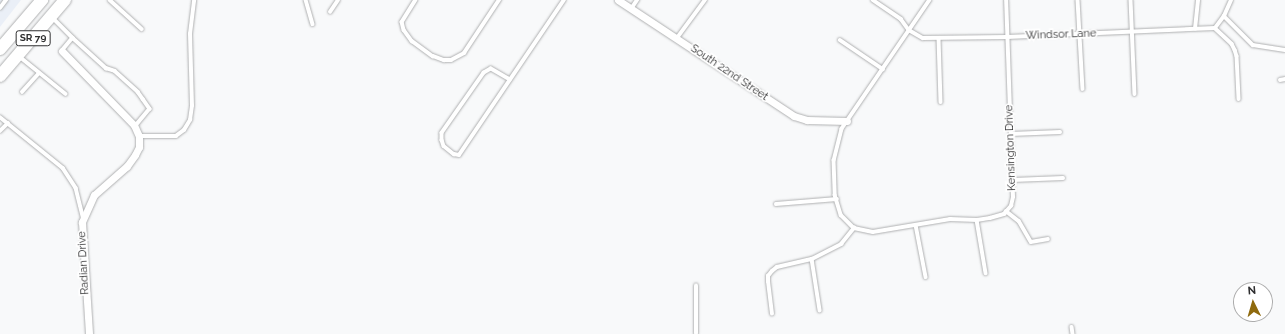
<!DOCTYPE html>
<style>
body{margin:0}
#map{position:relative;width:1285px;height:334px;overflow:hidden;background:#f8f9fa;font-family:Raleway,sans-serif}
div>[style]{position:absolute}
.built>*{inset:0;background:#eaeff7}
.roads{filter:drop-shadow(0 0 1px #afb0b1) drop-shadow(0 0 1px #afb0b1)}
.service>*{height:3.5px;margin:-1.75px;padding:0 1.75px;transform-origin:1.75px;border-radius:1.75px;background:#fff}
.minor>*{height:7px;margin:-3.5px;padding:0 3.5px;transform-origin:3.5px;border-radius:3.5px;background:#fff}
.trunk>*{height:12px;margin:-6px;padding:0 6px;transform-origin:6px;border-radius:6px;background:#fff}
span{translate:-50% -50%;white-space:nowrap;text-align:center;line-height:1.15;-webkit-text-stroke:3.5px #fff;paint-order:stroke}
.shield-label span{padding:1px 3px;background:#fff;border:1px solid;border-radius:3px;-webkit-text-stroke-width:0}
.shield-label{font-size:10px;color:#2f2f30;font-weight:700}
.street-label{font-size:11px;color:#2f2f30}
.north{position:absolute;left:1233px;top:282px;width:40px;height:40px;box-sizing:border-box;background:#fff;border:1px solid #acacac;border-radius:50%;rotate:355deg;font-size:11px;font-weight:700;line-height:16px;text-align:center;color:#2f2f30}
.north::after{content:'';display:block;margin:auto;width:14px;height:18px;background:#8f6a0e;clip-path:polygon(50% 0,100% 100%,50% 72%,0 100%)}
</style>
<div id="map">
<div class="built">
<div style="clip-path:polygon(0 0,21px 0,0 27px)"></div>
</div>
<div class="roads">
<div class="service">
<div style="left:110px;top:0;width:43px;rotate:42.2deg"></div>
<div style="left:306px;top:0;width:25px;rotate:74deg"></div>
<div style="left:416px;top:0;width:26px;rotate:122deg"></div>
<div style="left:402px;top:22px;width:8px;rotate:76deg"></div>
<div style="left:404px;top:30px;width:14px;rotate:54deg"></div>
<div style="left:412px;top:41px;width:26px;rotate:36deg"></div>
<div style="left:433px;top:56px;width:12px;rotate:20deg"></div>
<div style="left:444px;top:60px;width:7px"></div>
<div style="left:451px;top:60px;width:15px;rotate:-28deg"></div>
<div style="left:464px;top:53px;width:64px;rotate:-56.6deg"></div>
<div style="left:873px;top:0;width:34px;rotate:34deg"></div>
<div style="left:901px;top:19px;width:14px;rotate:54deg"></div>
<div style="left:909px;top:30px;width:16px;rotate:30deg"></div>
<div style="left:923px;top:38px;width:84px;rotate:-0.7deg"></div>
<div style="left:1007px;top:37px;width:208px;rotate:-2.5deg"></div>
<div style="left:930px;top:0;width:156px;rotate:124.3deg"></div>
<div style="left:842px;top:129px;width:32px;rotate:104deg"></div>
<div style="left:834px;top:160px;width:35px;rotate:88deg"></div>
<div style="left:835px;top:195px;width:21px;rotate:73deg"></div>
<div style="left:841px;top:215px;width:18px;rotate:45deg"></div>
<div style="left:854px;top:228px;width:19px;rotate:12deg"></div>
<div style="left:873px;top:232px;width:78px;rotate:-9.6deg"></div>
<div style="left:950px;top:219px;width:27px;rotate:2deg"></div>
<div style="left:977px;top:220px;width:13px;rotate:-9deg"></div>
<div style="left:990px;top:218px;width:15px;rotate:-16deg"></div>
<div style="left:1004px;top:214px;width:11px;rotate:-49deg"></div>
<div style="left:1011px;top:206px;width:9px;rotate:-77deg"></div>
<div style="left:1013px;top:197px;width:197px;rotate:-92deg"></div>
<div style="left:1078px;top:0;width:89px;rotate:86.8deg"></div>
<div style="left:1131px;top:0;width:94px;rotate:87.6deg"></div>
<div style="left:0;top:8px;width:10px;rotate:-53deg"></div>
<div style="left:631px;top:9px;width:11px;rotate:-56deg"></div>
<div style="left:330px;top:12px;width:14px;rotate:-56deg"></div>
<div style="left:1224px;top:16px;width:41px;rotate:45deg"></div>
<div style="left:1253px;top:45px;width:32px;rotate:9deg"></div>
<div style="left:52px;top:17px;width:30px;rotate:45deg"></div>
<div style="left:73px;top:38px;width:17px;rotate:130deg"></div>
<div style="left:1215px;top:28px;width:23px;rotate:43deg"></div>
<div style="left:1232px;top:44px;width:7px;rotate:63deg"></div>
<div style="left:1235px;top:50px;width:6px;rotate:72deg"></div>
<div style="left:1237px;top:56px;width:43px;rotate:87.3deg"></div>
<div style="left:1215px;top:28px;width:15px;rotate:-53deg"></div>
<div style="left:1224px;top:16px;width:17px;rotate:-66deg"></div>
<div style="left:1195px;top:29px;width:29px;rotate:-84deg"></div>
<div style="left:73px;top:38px;width:45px;rotate:42.3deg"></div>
<div style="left:106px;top:68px;width:9px;rotate:18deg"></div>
<div style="left:115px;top:71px;width:31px;rotate:42deg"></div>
<div style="left:138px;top:92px;width:9px;rotate:54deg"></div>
<div style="left:143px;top:99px;width:12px;rotate:55deg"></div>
<div style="left:150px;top:109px;width:23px;rotate:130deg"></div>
<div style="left:677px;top:38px;width:47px;rotate:-53.6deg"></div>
<div style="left:939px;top:38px;width:64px;rotate:88.2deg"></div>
<div style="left:840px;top:40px;width:52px;rotate:34deg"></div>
<div style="left:19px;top:56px;width:60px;rotate:39deg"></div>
<div style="left:510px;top:80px;width:22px;rotate:-150deg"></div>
<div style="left:491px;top:69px;width:8px;rotate:150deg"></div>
<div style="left:484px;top:73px;width:73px;rotate:125deg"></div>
<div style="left:442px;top:133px;width:7px;rotate:90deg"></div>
<div style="left:442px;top:140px;width:6px;rotate:72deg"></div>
<div style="left:444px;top:146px;width:13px;rotate:39deg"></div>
<div style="left:454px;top:154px;width:5px;rotate:11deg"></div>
<div style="left:459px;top:155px;width:187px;rotate:-55.9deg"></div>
<div style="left:1280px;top:80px;width:5px;rotate:-11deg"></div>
<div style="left:22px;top:92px;width:25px;rotate:-48deg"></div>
<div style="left:0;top:117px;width:81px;rotate:39deg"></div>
<div style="left:63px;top:168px;width:24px;rotate:57deg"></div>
<div style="left:76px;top:188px;width:30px;rotate:76deg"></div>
<div style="left:0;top:131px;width:11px;rotate:-45deg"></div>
<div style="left:1011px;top:134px;width:49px;rotate:-2.3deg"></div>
<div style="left:139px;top:136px;width:37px"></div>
<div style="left:176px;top:136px;width:10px;rotate:-37deg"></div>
<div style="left:184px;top:130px;width:12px;rotate:-59deg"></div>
<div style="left:190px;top:120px;width:14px;rotate:-82deg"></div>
<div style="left:192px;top:106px;width:72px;rotate:-91.6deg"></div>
<div style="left:190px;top:34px;width:34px;rotate:-83deg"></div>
<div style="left:1013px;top:180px;width:50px;rotate:-2.3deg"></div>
<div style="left:776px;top:204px;width:61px;rotate:-4.7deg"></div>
<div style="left:1006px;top:211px;width:16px;rotate:38deg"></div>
<div style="left:1019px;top:221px;width:24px;rotate:60deg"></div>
<div style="left:1031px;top:242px;width:17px;rotate:-10deg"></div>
<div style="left:977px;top:220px;width:54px;rotate:80.4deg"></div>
<div style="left:916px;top:225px;width:53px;rotate:79.1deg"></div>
<div style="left:812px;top:259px;width:52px;rotate:81.1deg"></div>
<div style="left:772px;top:314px;width:32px;rotate:-97deg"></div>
<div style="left:768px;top:282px;width:6px;rotate:-90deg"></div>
<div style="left:768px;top:276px;width:6px;rotate:-51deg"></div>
<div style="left:772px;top:271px;width:6px;rotate:-39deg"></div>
<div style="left:777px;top:267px;width:36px;rotate:-13deg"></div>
<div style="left:812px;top:259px;width:33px;rotate:-27deg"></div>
<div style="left:841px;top:244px;width:21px;rotate:-51deg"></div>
<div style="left:1072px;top:327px;width:7px;rotate:82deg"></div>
<div style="left:696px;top:334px;width:48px;rotate:-90deg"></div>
</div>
<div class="minor">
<div style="left:618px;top:0;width:211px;rotate:33.4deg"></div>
<div style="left:794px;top:116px;width:14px;rotate:17deg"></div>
<div style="left:807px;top:120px;width:40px;rotate:1.4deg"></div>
<div style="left:62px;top:51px;width:103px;rotate:45.8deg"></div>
<div style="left:134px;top:125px;width:12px;rotate:66deg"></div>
<div style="left:139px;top:136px;width:11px;rotate:90deg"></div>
<div style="left:139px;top:147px;width:9px;rotate:117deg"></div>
<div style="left:135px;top:155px;width:14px;rotate:126deg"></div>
<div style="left:127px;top:166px;width:44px;rotate:138.7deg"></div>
<div style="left:94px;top:195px;width:30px;rotate:114deg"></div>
<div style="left:82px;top:222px;width:112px;rotate:86.4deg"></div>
</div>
<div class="trunk">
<div style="left:0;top:49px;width:65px;rotate:-49.4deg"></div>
<div style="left:0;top:76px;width:100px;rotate:-49.5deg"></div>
</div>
</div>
<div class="shield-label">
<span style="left:33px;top:38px">SR 79</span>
</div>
<div class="street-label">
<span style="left:1061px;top:35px;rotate:-2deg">Windsor Lane</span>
<span style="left:729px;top:73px;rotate:34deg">South 22nd Street</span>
<span style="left:1011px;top:148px;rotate:-92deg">Kensington Drive</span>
<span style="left:84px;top:263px;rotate:-93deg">Radian Drive</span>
</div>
<div class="north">N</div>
</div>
